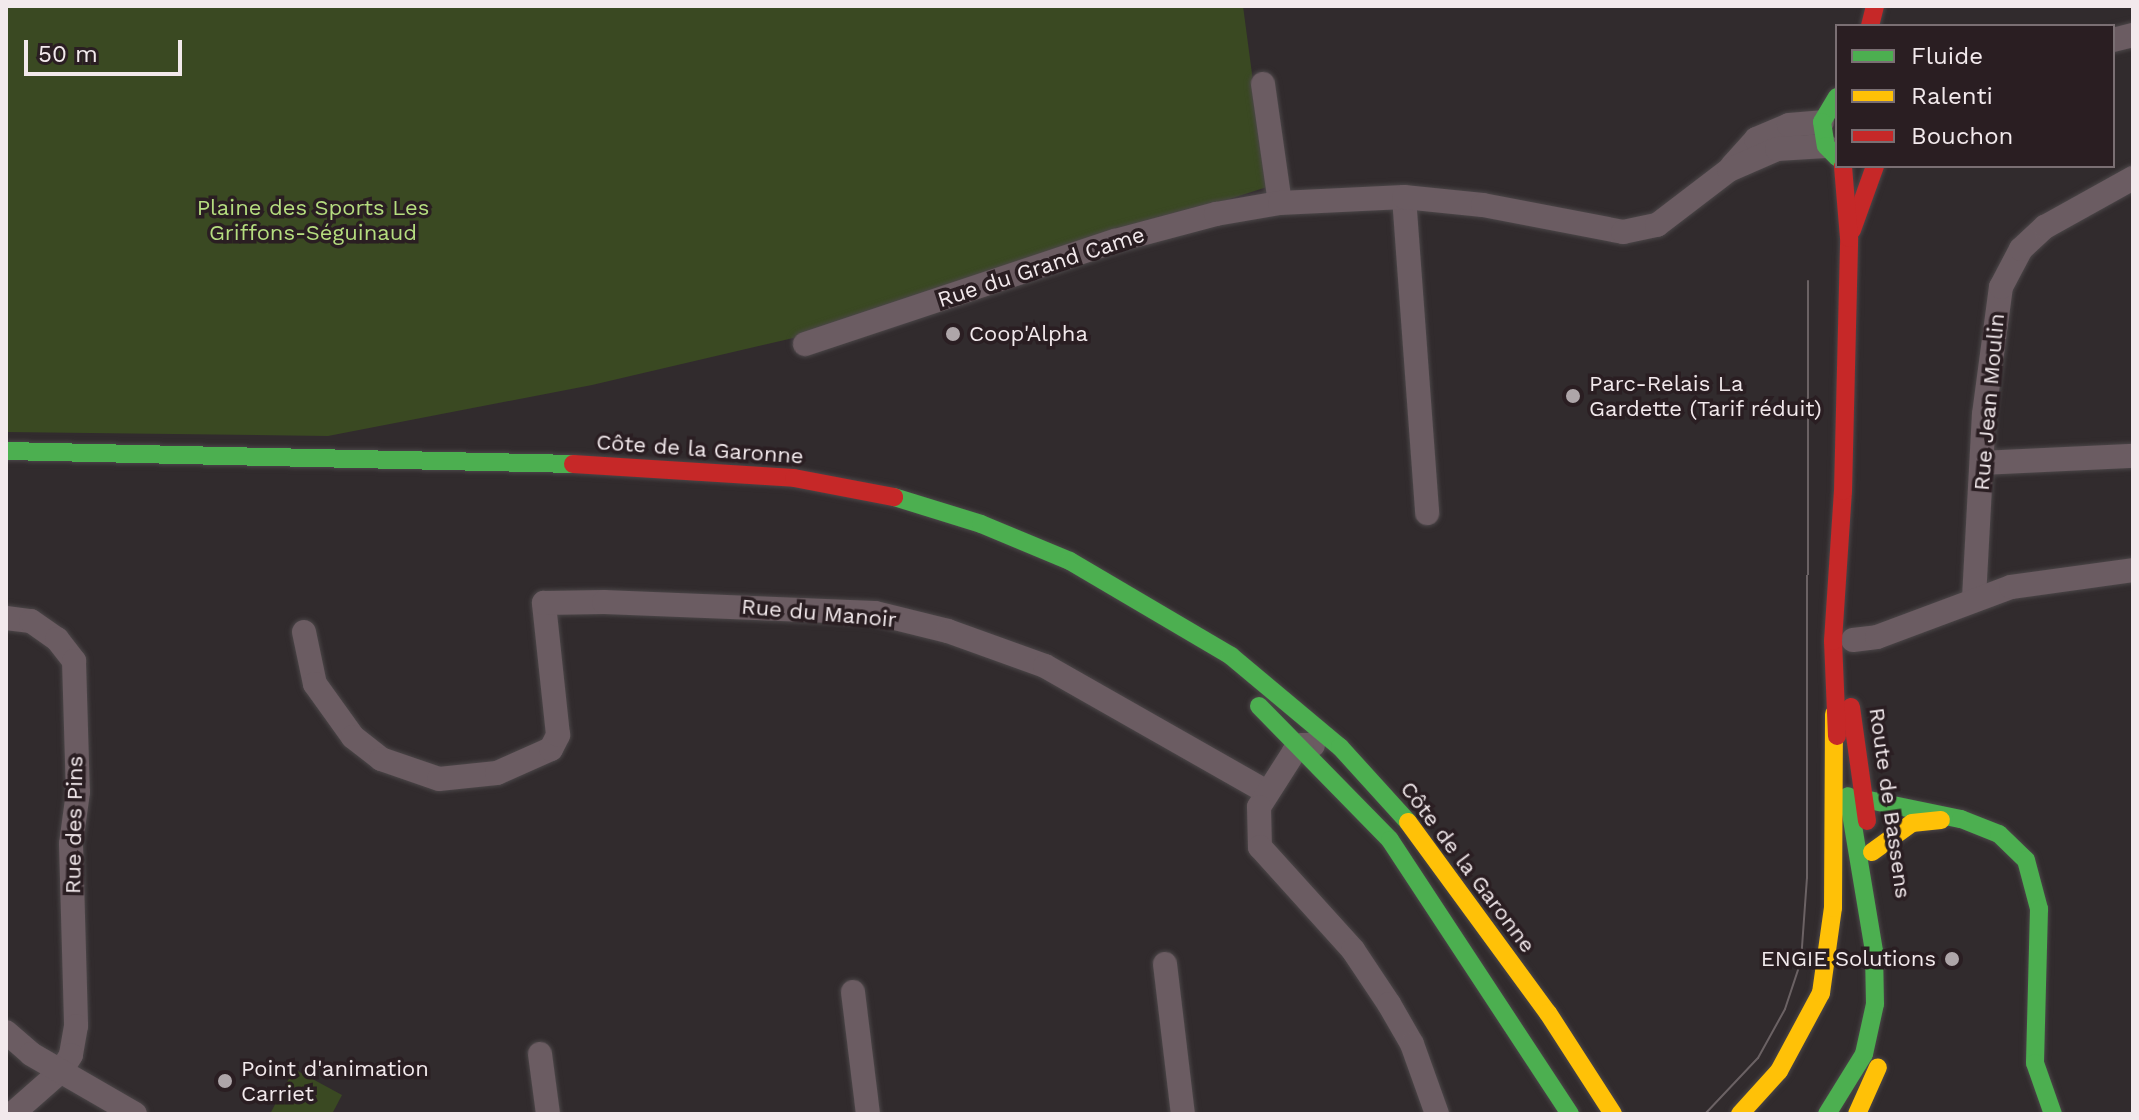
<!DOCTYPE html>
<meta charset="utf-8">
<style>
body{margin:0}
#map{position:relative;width:2139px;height:1120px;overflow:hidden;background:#312b2d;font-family:"Work Sans",sans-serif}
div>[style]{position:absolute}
.green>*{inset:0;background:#3a4922}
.roads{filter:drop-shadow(0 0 2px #4b4648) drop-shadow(0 0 2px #4b4648)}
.street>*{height:24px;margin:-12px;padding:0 12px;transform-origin:12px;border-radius:12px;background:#6b5c62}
.fast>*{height:18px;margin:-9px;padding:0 9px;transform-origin:9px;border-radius:9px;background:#4caf50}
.slow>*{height:18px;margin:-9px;padding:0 9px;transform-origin:9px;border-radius:9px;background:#ffc107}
.jam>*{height:18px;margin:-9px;padding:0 9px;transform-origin:9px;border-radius:9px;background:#c62828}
.tram>*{height:2px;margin:-1px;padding:0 1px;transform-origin:1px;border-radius:1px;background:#6b6264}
.dots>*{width:22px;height:22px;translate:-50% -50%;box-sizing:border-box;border:4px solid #2a1e22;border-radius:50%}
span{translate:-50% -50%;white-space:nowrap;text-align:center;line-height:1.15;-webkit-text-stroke:7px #2a1e22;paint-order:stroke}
.park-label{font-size:22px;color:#b5dd7f}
.street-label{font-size:22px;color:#f2e9ec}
.poi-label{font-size:22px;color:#f2e9ec}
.left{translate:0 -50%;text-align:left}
.right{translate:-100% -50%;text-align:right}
.frame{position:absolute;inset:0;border:8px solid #f2e9ec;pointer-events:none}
.legend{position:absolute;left:1835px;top:24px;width:280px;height:144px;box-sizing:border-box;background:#2a1e22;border:2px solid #7a6f73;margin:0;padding:10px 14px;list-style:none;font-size:24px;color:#f2e9ec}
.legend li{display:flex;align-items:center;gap:16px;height:40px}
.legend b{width:40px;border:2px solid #7a6f73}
.scale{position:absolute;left:24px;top:40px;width:158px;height:36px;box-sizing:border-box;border:4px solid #f2e9ec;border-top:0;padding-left:10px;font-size:24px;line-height:28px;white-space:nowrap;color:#f2e9ec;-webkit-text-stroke:6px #2a1e22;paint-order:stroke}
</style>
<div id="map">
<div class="green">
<div style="clip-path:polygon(6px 6px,1243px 6px,1267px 187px,802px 336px,592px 385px,328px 436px,6px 432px)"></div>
<div style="clip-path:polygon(294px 1069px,342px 1095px,332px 1114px,270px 1114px)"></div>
</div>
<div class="roads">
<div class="street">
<div style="left:2113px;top:40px;width:21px;rotate:-14deg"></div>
<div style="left:1263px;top:84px;width:120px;rotate:81.9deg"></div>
<div style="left:1732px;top:166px;width:36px;rotate:-48deg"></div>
<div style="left:1756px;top:139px;width:36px;rotate:-23deg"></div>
<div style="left:1789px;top:125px;width:33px;rotate:-5deg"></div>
<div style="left:1404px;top:197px;width:317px;rotate:85.8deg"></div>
<div style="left:805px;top:344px;width:327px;rotate:-18.4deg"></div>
<div style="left:1115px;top:241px;width:105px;rotate:-15deg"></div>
<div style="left:1216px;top:214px;width:65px;rotate:-9.8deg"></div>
<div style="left:1280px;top:203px;width:124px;rotate:-2.8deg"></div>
<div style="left:1404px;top:197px;width:79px;rotate:5.8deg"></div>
<div style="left:1483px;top:205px;width:143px;rotate:10.9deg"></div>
<div style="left:1623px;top:232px;width:35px;rotate:-12deg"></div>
<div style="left:1657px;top:225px;width:91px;rotate:-37.4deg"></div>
<div style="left:1729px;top:170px;width:52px;rotate:-23.6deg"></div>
<div style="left:1777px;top:149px;width:49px;rotate:-3.5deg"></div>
<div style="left:1982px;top:463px;width:151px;rotate:-2.7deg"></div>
<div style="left:1974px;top:598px;width:184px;rotate:-86.9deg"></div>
<div style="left:1984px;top:414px;width:128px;rotate:-82.4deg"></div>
<div style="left:2001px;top:287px;width:43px;rotate:-62.2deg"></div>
<div style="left:2021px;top:249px;width:33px;rotate:-43deg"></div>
<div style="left:2045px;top:227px;width:101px;rotate:-29.1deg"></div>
<div style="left:6px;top:618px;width:25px;rotate:7deg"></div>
<div style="left:31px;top:621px;width:32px;rotate:35deg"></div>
<div style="left:57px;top:639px;width:28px;rotate:52deg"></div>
<div style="left:74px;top:661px;width:131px;rotate:88.3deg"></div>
<div style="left:78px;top:792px;width:52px;rotate:97.7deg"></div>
<div style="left:71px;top:844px;width:182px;rotate:88.4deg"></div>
<div style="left:76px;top:1026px;width:29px;rotate:100deg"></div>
<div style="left:71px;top:1055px;width:19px;rotate:122deg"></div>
<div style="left:61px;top:1071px;width:65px;rotate:138.7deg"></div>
<div style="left:304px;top:632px;width:53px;rotate:78.1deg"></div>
<div style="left:315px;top:684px;width:65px;rotate:54.4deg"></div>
<div style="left:353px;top:737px;width:36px;rotate:38deg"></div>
<div style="left:381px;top:759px;width:61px;rotate:19deg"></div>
<div style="left:439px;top:779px;width:58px;rotate:-5.9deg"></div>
<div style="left:497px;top:773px;width:59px;rotate:-24deg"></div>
<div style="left:551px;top:749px;width:16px;rotate:-63deg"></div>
<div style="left:558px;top:735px;width:133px;rotate:-96.1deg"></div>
<div style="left:544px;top:603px;width:60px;rotate:-1deg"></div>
<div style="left:604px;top:602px;width:271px;rotate:2.3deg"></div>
<div style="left:875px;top:613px;width:75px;rotate:13.9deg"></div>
<div style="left:948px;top:631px;width:103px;rotate:19.8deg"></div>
<div style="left:1045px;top:666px;width:255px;rotate:29.6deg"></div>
<div style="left:1853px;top:640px;width:24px;rotate:-7deg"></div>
<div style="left:1877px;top:637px;width:143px;rotate:-20.5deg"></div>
<div style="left:2011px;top:587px;width:123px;rotate:-7.9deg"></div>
<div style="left:1313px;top:745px;width:11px;rotate:180deg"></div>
<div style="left:1302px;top:745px;width:11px;rotate:139deg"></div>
<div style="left:1294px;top:752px;width:65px;rotate:122.5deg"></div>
<div style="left:1259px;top:807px;width:40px;rotate:88.6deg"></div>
<div style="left:1260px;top:847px;width:139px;rotate:47.9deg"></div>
<div style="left:1353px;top:950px;width:65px;rotate:56.3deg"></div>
<div style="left:1389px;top:1004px;width:46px;rotate:60.1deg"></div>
<div style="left:1412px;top:1044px;width:74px;rotate:70.3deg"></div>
<div style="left:1165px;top:964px;width:151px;rotate:83.2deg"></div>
<div style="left:853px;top:992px;width:123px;rotate:83deg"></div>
<div style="left:6px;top:1032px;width:33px;rotate:41deg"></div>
<div style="left:31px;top:1054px;width:120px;rotate:30deg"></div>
<div style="left:540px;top:1054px;width:61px;rotate:82.4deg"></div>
</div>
<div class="fast">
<div style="left:1837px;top:97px;width:29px;rotate:121deg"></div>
<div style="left:1822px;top:122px;width:24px;rotate:81deg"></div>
<div style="left:1826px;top:146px;width:16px;rotate:45deg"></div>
<div style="left:6px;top:451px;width:567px;rotate:1.31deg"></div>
<div style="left:894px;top:497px;width:91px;rotate:17.2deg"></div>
<div style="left:981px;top:524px;width:96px;rotate:22.6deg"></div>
<div style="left:1070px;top:561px;width:187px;rotate:30.5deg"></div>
<div style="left:1231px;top:656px;width:142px;rotate:39.9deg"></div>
<div style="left:1340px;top:747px;width:101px;rotate:47.8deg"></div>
<div style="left:1259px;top:706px;width:187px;rotate:45.6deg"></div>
<div style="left:1390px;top:840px;width:328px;rotate:56.7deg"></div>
<div style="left:1864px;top:799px;width:99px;rotate:11.7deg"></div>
<div style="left:1961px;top:819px;width:41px;rotate:21.5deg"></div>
<div style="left:1999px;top:834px;width:37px;rotate:44deg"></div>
<div style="left:2026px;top:860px;width:51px;rotate:75.1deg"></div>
<div style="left:2039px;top:909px;width:154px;rotate:91.5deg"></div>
<div style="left:2035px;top:1063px;width:54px;rotate:70.6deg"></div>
<div style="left:1827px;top:1114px;width:70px;rotate:-58.3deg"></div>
<div style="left:1864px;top:1054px;width:51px;rotate:-77.6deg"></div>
<div style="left:1875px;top:1004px;width:53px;rotate:-91.1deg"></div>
<div style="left:1874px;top:951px;width:157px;rotate:-99.5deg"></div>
</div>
<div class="slow">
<div style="left:1408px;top:822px;width:237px;rotate:53.8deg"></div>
<div style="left:1548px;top:1013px;width:120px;rotate:57.2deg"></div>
<div style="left:1872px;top:852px;width:49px;rotate:-35.9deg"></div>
<div style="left:1912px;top:823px;width:29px;rotate:-6deg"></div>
<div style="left:1740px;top:1114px;width:58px;rotate:-47.8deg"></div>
<div style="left:1779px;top:1071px;width:89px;rotate:-61.7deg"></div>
<div style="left:1821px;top:993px;width:86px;rotate:-82deg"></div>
<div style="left:1833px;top:908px;width:194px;rotate:-89.7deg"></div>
<div style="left:1857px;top:1114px;width:51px;rotate:-65.9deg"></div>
</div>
<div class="jam">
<div style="left:1870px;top:26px;width:21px;rotate:-76deg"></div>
<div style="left:1852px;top:230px;width:68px;rotate:-70.2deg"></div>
<div style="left:573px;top:464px;width:221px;rotate:3.6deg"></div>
<div style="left:794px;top:478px;width:102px;rotate:10.8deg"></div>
<div style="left:1851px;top:707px;width:115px;rotate:82deg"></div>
<div style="left:1837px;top:736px;width:95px;rotate:-92.4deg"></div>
<div style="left:1833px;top:641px;width:150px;rotate:-86.2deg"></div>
<div style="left:1843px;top:491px;width:253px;rotate:-88.6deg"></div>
<div style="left:1849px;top:238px;width:72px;rotate:-94.8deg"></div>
</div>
</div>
<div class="tram">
<div style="left:1705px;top:1114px;width:77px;rotate:-46.6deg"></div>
<div style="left:1758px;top:1058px;width:56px;rotate:-61.1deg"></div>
<div style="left:1785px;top:1009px;width:51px;rotate:-71.6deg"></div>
<div style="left:1801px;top:961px;width:83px;rotate:-85.9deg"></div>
<div style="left:1807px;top:878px;width:597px;rotate:-89.9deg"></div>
</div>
<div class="dots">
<div style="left:953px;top:334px;background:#aea6a9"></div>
<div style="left:1573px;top:396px;background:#aea6a9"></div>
<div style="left:1952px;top:959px;background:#aea6a9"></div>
<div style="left:225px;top:1081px;background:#aea6a9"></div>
</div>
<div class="park-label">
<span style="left:313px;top:220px">Plaine des Sports Les<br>Griffons-Séguinaud</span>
</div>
<div class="street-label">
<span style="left:1041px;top:267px;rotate:-18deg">Rue du Grand Came</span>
<span style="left:1989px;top:402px;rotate:-85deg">Rue Jean Moulin</span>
<span style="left:700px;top:449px;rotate:4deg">Côte de la Garonne</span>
<span style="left:819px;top:613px;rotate:5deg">Rue du Manoir</span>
<span style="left:1890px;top:803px;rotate:82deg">Route de Bassens</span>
<span style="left:74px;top:825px;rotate:-89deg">Rue des Pins</span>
<span style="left:1468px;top:867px;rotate:53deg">Côte de la Garonne</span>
</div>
<div class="poi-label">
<span class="left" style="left:969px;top:334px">Coop'Alpha</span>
<span class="left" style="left:1589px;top:396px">Parc-Relais La<br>Gardette (Tarif réduit)</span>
<span class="right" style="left:1936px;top:959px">ENGIE Solutions</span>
<span class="left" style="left:241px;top:1081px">Point d'animation<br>Carriet</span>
</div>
<div class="frame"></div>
<ul class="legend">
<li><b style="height:10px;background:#4caf50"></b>Fluide</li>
<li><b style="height:10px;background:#ffc107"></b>Ralenti</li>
<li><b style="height:10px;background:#c62828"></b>Bouchon</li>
</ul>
<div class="scale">50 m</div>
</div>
